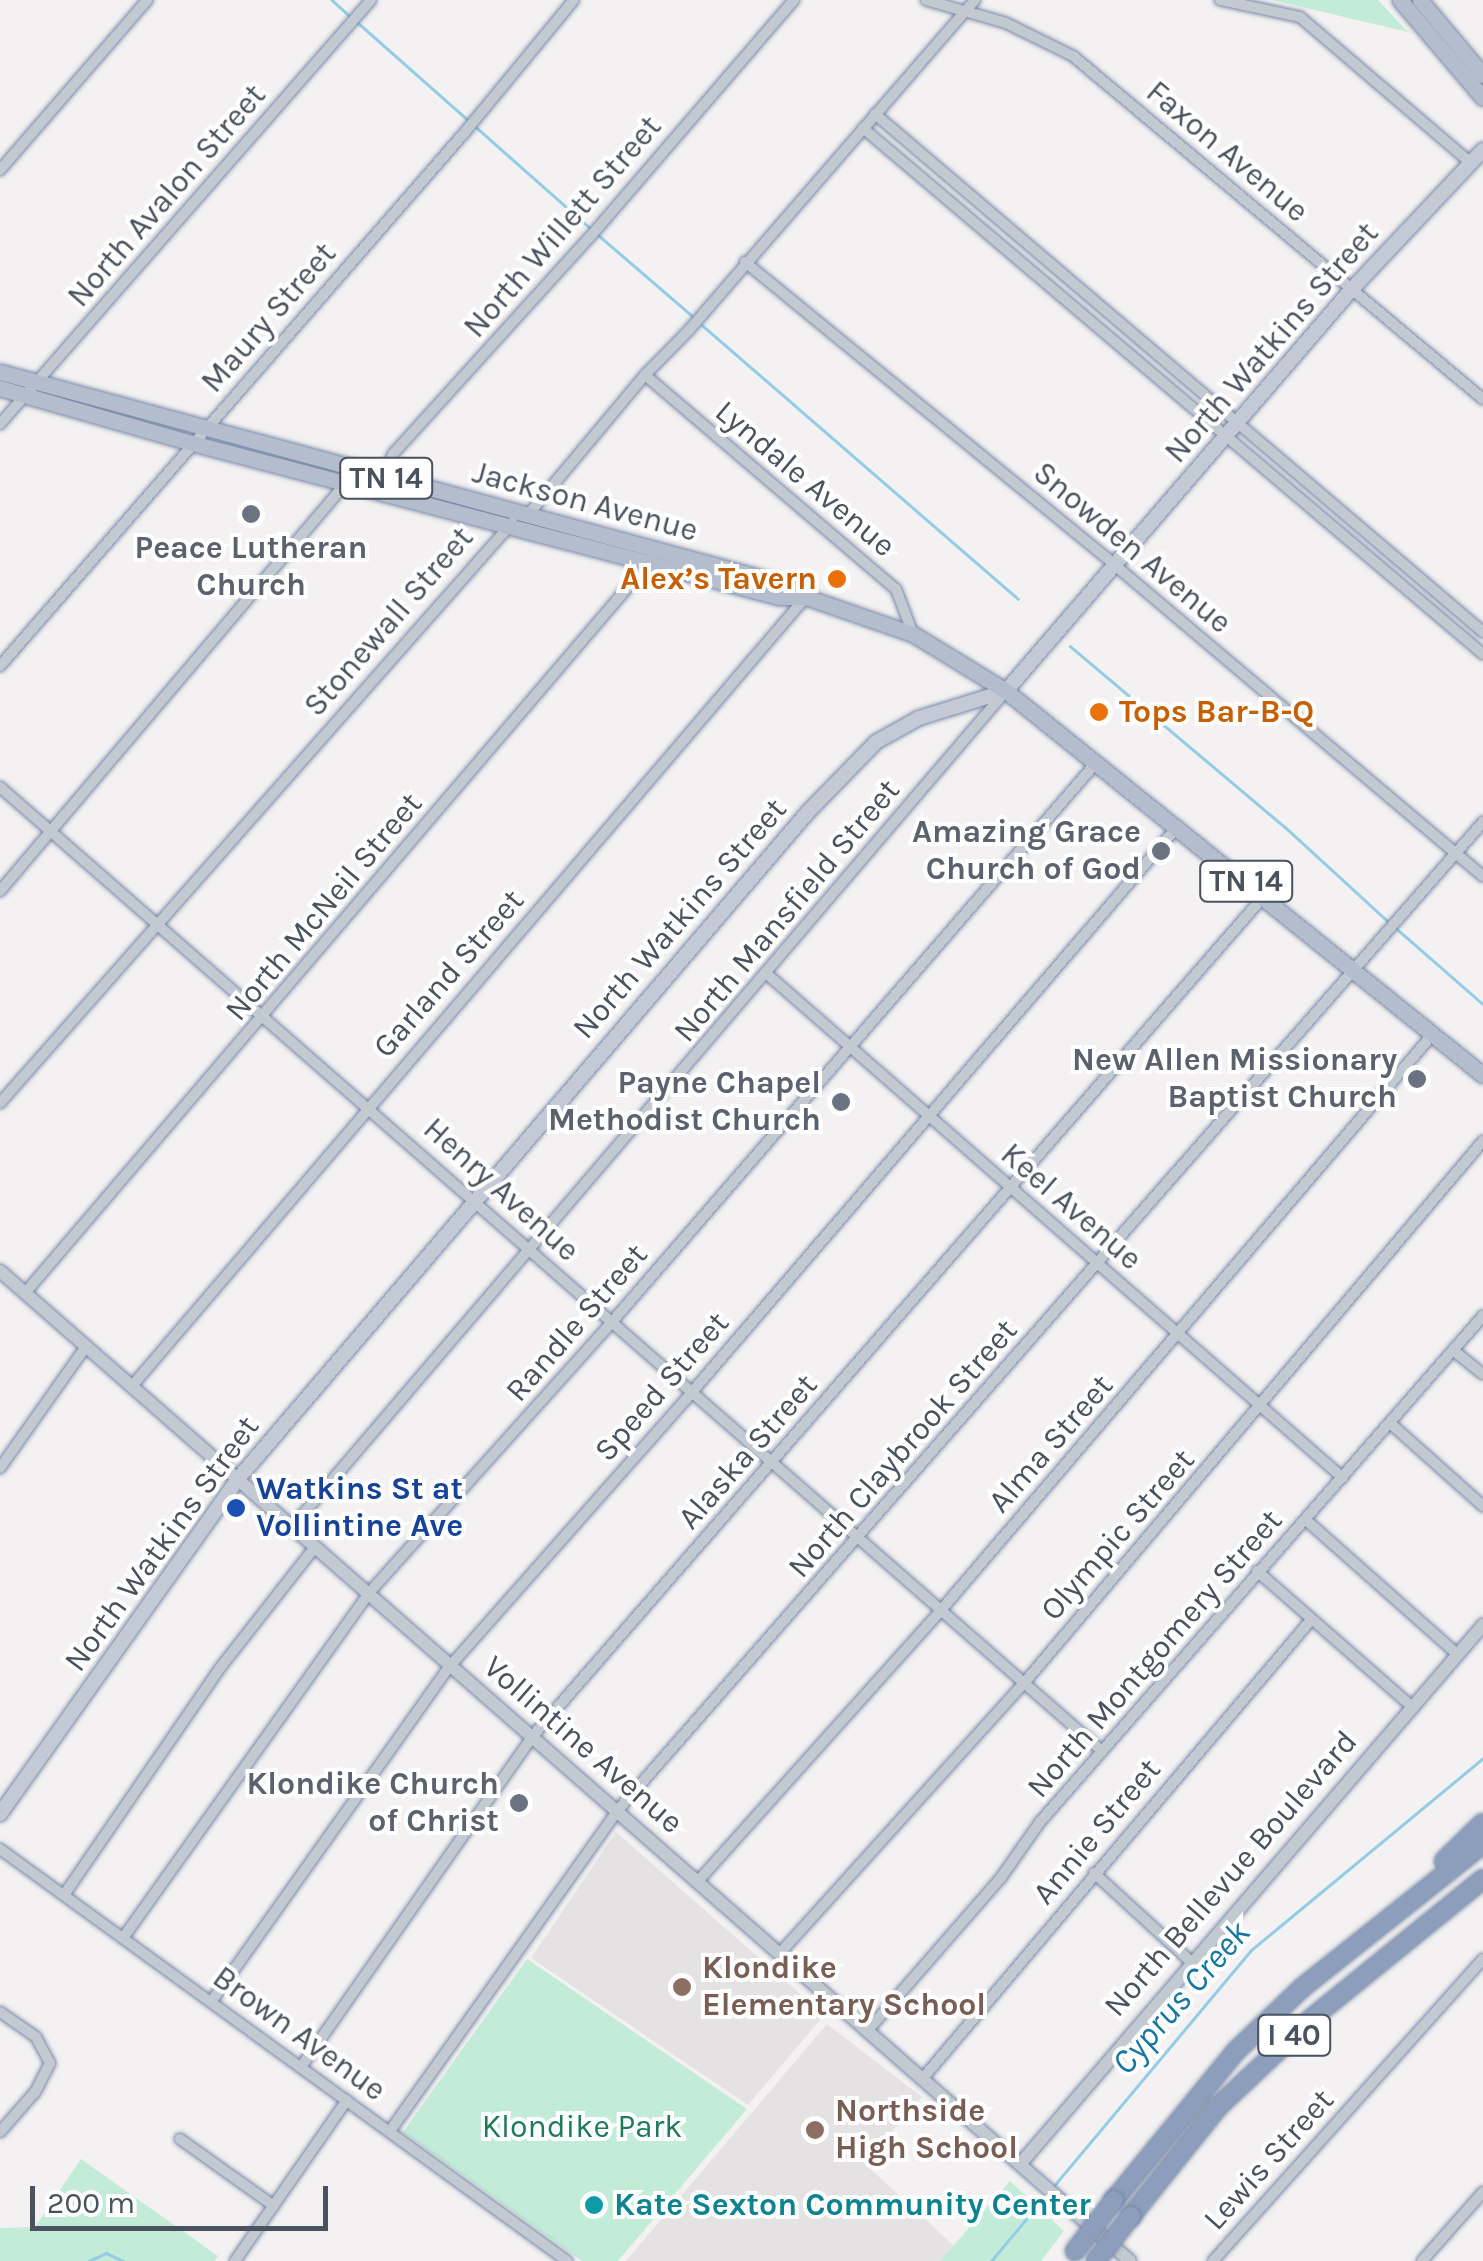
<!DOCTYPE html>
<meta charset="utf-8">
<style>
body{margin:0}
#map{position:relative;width:1483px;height:2261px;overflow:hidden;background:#f3f1f1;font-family:Karla,sans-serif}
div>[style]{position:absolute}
.education>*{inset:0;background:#e4e2e2}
.green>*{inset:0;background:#c3ecd8}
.stream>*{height:2.5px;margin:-1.25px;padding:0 1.25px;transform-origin:1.25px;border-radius:1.25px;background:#94cce6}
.roads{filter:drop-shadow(0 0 2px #7889a7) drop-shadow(0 0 2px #7889a7)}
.minor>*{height:10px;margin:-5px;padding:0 5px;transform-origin:5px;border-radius:5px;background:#c2c9d1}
.tertiary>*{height:12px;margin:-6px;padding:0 6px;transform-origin:6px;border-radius:6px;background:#c2c9d1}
.secondary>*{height:14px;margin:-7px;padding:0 7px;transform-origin:7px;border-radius:7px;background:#c3cad6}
.primary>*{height:15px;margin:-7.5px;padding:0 7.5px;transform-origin:7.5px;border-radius:7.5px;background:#b3bdcd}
.motorway>*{height:18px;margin:-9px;padding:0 9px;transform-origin:9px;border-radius:9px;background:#8c9ebb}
.bridges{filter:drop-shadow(0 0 2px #7889a7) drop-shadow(0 0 2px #7889a7)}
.motorway-bridge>*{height:18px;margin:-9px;padding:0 9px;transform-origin:9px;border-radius:9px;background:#8c9ebb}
.dots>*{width:28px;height:28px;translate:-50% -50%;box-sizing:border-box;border:5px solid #fff;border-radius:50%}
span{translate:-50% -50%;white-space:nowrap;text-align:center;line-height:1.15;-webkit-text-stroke:8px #fff;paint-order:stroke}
.shield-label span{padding:2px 8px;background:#fff;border:2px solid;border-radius:8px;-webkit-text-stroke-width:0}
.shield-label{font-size:30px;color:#4a525d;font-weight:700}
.street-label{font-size:32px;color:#4a525d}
.worship-label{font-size:32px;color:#5b616d;font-weight:700}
.right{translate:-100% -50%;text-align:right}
.food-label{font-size:32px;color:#c56008;font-weight:700}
.left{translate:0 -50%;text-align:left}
.transit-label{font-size:32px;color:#164399;font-weight:700}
.education-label{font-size:32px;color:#785e54;font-weight:700}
.park-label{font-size:32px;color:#1f7a57}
.culture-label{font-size:32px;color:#0d838f;font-weight:700}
.water-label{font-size:35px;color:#1775a2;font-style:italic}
.scale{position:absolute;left:30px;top:2186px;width:298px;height:45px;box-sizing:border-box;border:5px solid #4a525d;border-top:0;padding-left:12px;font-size:30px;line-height:35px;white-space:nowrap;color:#4a525d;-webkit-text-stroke:8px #fff;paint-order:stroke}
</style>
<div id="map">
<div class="education">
<div style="clip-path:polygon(616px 1832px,824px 2015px,748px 2105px,531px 1958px)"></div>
<div style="clip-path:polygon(827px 2024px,922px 2097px,864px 2163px,953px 2245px,941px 2261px,626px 2261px)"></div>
</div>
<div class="green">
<div style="clip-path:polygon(1272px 0,1378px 0,1408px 32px)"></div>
<div style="clip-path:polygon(527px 1959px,747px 2109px,618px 2261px,582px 2261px,403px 2132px)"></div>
<div style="clip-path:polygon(81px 2159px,218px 2256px,214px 2261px,0 2261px,0 2228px,35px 2227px)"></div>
<div style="clip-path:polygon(1010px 2181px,1064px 2231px,1041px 2261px,940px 2261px)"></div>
</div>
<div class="stream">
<div style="left:332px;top:0;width:24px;rotate:42deg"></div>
<div style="left:356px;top:21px;width:152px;rotate:41.5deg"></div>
<div style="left:476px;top:127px;width:152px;rotate:41.5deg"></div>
<div style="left:596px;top:233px;width:132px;rotate:40.7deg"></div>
<div style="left:702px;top:325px;width:418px;rotate:40.9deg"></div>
<div style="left:1070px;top:646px;width:280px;rotate:40.1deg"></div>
<div style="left:1284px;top:826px;width:145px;rotate:42.5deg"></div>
<div style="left:1397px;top:929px;width:114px;rotate:41.1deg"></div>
<div style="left:1053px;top:2187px;width:307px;rotate:-50.1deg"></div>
<div style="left:1250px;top:1951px;width:303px;rotate:-39.6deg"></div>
<div style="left:89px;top:2261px;width:19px;rotate:-25deg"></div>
<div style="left:106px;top:2253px;width:19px;rotate:25deg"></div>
<div style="left:991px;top:2261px;width:89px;rotate:-50deg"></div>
</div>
<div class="roads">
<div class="minor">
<div style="left:926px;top:0;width:83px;rotate:16deg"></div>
<div style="left:1006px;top:23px;width:75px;rotate:26.2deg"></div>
<div style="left:1073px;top:56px;width:535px;rotate:39.92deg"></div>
<div style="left:1220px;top:0;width:82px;rotate:12deg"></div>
<div style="left:1300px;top:17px;width:225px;rotate:40.5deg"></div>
<div style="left:875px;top:114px;width:799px;rotate:40.43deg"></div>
<div style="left:863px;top:128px;width:813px;rotate:40.31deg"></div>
<div style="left:0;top:170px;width:225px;rotate:-49.1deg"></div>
<div style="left:745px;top:262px;width:481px;rotate:39.3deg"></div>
<div style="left:1117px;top:567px;width:479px;rotate:40.2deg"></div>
<div style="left:645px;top:375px;width:330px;rotate:40.5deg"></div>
<div style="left:896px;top:589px;width:48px;rotate:69.3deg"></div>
<div style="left:0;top:424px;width:563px;rotate:-48.81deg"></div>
<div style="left:382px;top:480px;width:28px;rotate:-67deg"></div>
<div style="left:393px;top:454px;width:293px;rotate:-47.8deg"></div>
<div style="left:590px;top:237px;width:313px;rotate:-49.3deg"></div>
<div style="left:527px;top:516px;width:184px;rotate:-50.1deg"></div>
<div style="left:645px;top:375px;width:63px;rotate:-45.6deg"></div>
<div style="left:689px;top:330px;width:437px;rotate:-49.1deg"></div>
<div style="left:0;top:666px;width:708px;rotate:-48.95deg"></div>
<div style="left:465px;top:132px;width:171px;rotate:-50.5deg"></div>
<div style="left:0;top:787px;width:1464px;rotate:41.18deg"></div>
<div style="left:0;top:891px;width:552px;rotate:-49.7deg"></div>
<div style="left:767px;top:974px;width:765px;rotate:41.19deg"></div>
<div style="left:0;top:1103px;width:774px;rotate:-48.56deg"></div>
<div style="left:25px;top:1293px;width:965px;rotate:-49.5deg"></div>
<div style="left:1453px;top:1350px;width:38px;rotate:39deg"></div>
<div style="left:132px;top:1386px;width:1036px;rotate:-49.5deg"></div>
<div style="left:1390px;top:1423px;width:125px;rotate:41.7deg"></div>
<div style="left:0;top:1468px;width:147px;rotate:-54.7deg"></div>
<div style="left:1306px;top:1520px;width:202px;rotate:41.6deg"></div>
<div style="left:292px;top:1527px;width:1098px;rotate:-49.51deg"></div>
<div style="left:1257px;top:1571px;width:205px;rotate:41.2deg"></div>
<div style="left:0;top:1849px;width:701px;rotate:36deg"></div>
<div style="left:1094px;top:1873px;width:132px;rotate:42.5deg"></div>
<div style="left:699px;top:1880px;width:364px;rotate:-48.1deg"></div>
<div style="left:942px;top:1609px;width:756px;rotate:-49.51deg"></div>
<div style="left:64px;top:1895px;width:275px;rotate:-55.5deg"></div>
<div style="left:220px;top:1668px;width:154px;rotate:-51.9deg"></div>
<div style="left:123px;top:1938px;width:422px;rotate:-54.5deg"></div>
<div style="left:368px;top:1594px;width:364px;rotate:-48.1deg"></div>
<div style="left:611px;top:1323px;width:741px;rotate:-49.11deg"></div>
<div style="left:781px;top:1952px;width:364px;rotate:-47.9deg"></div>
<div style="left:1025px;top:1682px;width:709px;rotate:-49.75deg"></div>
<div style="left:211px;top:2002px;width:412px;rotate:-54.6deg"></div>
<div style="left:450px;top:1666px;width:366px;rotate:-48.5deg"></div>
<div style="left:692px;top:1392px;width:746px;rotate:-49.35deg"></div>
<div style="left:0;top:2012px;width:44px;rotate:34.8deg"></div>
<div style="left:36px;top:2037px;width:30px;rotate:62deg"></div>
<div style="left:50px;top:2063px;width:33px;rotate:117deg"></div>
<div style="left:35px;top:2092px;width:53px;rotate:131.2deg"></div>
<div style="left:869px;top:2029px;width:199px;rotate:-48.9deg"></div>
<div style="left:1000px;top:1879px;width:70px;rotate:-54.9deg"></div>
<div style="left:1040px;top:1822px;width:673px;rotate:-48.8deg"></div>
<div style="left:301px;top:2067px;width:401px;rotate:-55deg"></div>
<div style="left:531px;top:1738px;width:1116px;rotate:-48.96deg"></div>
<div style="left:924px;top:2077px;width:597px;rotate:-49.75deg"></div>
<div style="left:390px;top:2131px;width:392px;rotate:-54.6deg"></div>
<div style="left:617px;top:1811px;width:1315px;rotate:-48.79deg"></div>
<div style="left:180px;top:2139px;width:115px;rotate:35.5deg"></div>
<div style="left:235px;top:2261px;width:196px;rotate:-55.2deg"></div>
<div style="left:1213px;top:2261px;width:405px;rotate:-48.2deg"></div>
<div style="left:1422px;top:2261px;width:92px;rotate:-48.5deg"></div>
</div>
<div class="tertiary">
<div style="left:0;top:1271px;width:1502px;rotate:41.22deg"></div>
<div style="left:1022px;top:2162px;width:708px;rotate:-49.35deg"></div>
</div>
<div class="secondary">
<div style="left:0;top:1814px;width:410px;rotate:-54.6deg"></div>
<div style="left:237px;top:1480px;width:877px;rotate:-49.48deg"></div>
<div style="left:807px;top:813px;width:99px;rotate:-45.8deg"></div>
<div style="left:876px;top:742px;width:49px;rotate:-29.2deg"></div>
<div style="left:919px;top:718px;width:91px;rotate:-17.2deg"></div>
<div style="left:1006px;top:691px;width:530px;rotate:-49.28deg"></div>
<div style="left:1352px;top:289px;width:191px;rotate:-46.7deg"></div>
</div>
<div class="primary">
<div style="left:1400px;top:0;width:128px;rotate:49.7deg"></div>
<div style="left:1420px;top:0;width:98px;rotate:50deg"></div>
<div style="left:0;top:372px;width:812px;rotate:15.13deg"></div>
<div style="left:784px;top:584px;width:26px;rotate:31deg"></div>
<div style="left:806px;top:597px;width:113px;rotate:19.1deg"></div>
<div style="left:913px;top:634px;width:109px;rotate:31.5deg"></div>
<div style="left:1006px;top:691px;width:612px;rotate:38.84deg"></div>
<div style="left:0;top:388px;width:200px;rotate:16deg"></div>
<div style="left:192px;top:443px;width:607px;rotate:14.7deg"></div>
<div style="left:779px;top:597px;width:23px"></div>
</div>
<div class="motorway">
<div style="left:1444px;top:1861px;width:54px;rotate:-44.3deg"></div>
<div style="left:1114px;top:2200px;width:193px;rotate:-50.7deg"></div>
<div style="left:1236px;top:2051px;width:93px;rotate:-43.7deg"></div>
<div style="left:1303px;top:1987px;width:230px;rotate:-38.5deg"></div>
<div style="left:1131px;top:2216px;width:139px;rotate:-51.4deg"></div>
<div style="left:1218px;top:2107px;width:129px;rotate:-43.4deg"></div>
<div style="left:1312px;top:2018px;width:220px;rotate:-39.1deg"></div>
</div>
</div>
<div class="bridges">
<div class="motorway-bridge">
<div style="left:1075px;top:2251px;width:64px;rotate:-52.6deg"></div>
<div style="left:1096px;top:2261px;width:57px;rotate:-52.1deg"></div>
</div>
</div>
<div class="dots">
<div style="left:251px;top:514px;background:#6b7280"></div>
<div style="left:837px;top:579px;background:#e8710a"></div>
<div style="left:1099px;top:712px;background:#e8710a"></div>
<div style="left:1161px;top:851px;background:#6b7280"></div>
<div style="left:1417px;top:1079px;background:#6b7280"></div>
<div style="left:841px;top:1102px;background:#6b7280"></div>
<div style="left:236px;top:1508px;background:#1a4fb4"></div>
<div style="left:519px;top:1803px;background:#6b7280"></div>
<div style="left:682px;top:1987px;background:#8d6e63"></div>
<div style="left:815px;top:2130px;background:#8d6e63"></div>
<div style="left:594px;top:2205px;background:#0f9aa8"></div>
</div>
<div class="shield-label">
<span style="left:386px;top:478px">TN 14</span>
<span style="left:1246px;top:881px">TN 14</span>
<span style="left:1294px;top:2035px">I 40</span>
</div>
<div class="street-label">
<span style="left:1227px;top:152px;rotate:40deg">Faxon Avenue</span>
<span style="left:167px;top:196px;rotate:-49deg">North Avalon Street</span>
<span style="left:563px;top:227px;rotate:-49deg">North Willett Street</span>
<span style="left:269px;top:318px;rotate:-49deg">Maury Street</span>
<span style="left:1272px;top:343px;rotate:-49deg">North Watkins Street</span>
<span style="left:805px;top:479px;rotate:40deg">Lyndale Avenue</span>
<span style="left:585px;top:502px;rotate:15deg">Jackson Avenue</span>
<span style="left:1132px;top:548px;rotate:40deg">Snowden Avenue</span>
<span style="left:389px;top:622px;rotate:-49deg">Stonewall Street</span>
<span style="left:324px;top:907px;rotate:-50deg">North McNeil Street</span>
<span style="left:787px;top:911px;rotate:-50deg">North Mansfield Street</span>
<span style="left:680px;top:919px;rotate:-49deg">North Watkins Street</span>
<span style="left:449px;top:974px;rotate:-49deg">Garland Street</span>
<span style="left:501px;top:1190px;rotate:42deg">Henry Avenue</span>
<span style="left:1071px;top:1207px;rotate:41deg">Keel Avenue</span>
<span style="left:577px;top:1323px;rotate:-49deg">Randle Street</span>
<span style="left:662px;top:1387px;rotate:-49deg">Speed Street</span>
<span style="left:1051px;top:1444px;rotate:-49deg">Alma Street</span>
<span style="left:903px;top:1449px;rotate:-49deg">North Claybrook Street</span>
<span style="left:748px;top:1452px;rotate:-49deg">Alaska Street</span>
<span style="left:1118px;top:1535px;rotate:-49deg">Olympic Street</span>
<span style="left:162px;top:1544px;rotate:-54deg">North Watkins Street</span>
<span style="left:1155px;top:1654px;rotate:-49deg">North Montgomery Street</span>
<span style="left:583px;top:1745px;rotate:41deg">Vollintine Avenue</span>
<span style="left:1097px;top:1832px;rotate:-50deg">Annie Street</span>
<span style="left:1231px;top:1874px;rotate:-49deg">North Bellevue Boulevard</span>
<span style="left:299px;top:2034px;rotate:36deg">Brown Avenue</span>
<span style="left:1269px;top:2160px;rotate:-48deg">Lewis Street</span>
</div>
<div class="worship-label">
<span style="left:251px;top:567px">Peace Lutheran<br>Church</span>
<span class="right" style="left:1141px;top:851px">Amazing Grace<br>Church of God</span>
<span class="right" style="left:1397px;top:1079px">New Allen Missionary<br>Baptist Church</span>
<span class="right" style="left:821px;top:1102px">Payne Chapel<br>Methodist Church</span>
<span class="right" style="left:499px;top:1803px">Klondike Church<br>of Christ</span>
</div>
<div class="food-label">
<span class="right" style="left:817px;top:579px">Alex’s Tavern</span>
<span class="left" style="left:1119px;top:712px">Tops Bar-B-Q</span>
</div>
<div class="transit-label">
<span class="left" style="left:256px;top:1508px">Watkins St at<br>Vollintine Ave</span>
</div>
<div class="education-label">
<span class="left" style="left:702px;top:1987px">Klondike<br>Elementary School</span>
<span class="left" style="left:835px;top:2130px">Northside<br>High School</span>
</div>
<div class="park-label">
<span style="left:582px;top:2127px">Klondike Park</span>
</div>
<div class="culture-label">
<span class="left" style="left:614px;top:2205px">Kate Sexton Community Center</span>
</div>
<div class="water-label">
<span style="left:1181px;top:1998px;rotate:-49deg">Cyprus Creek</span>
</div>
<div class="scale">200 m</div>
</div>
